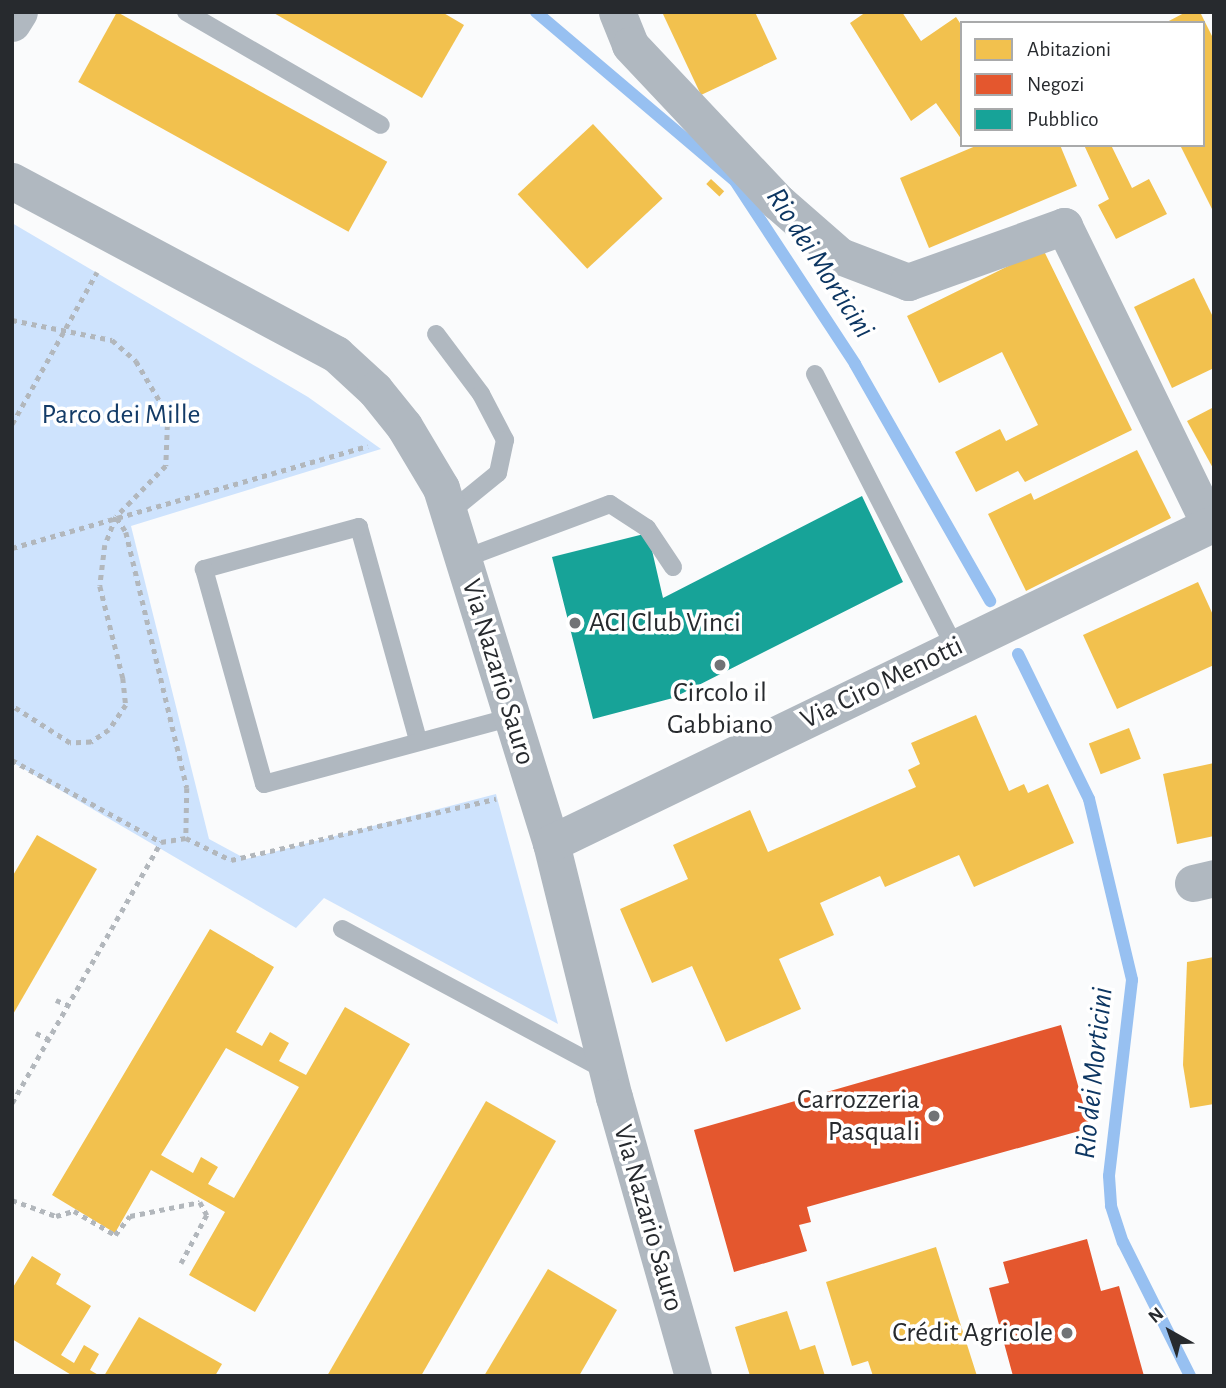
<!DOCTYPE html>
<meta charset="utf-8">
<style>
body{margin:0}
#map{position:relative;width:1226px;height:1388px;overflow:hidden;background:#fafbfc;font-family:"Alegreya Sans",sans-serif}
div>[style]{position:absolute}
.green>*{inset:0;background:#cee3fd}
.homes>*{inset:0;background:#f2c14e;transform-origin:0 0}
.shops>*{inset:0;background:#e4572e}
.public>*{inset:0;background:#17a398}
.stream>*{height:12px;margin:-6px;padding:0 6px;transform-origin:6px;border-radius:6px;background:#97c0f1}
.path>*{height:4.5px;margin-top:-2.25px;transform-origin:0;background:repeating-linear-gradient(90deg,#b2b7bc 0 5px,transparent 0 10px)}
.lane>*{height:18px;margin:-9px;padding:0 9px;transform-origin:9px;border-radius:9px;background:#b0b8c0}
.street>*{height:37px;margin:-18.5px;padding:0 18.5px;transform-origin:18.5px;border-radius:18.5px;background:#b0b8c0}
.dots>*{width:19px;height:19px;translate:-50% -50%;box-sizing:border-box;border:4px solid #fff;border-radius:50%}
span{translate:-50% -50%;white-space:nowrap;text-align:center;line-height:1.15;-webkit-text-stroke:7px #fff;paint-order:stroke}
.park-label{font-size:28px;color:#133b67}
.poi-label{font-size:28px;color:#272a2e}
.left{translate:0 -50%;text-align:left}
.right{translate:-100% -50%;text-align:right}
.street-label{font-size:28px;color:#272a2e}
.water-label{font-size:30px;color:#0d3662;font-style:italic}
.frame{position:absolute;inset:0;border:14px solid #272a2e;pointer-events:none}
.legend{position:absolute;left:960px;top:21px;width:245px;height:126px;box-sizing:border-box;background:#fff;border:2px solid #a9aaab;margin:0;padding:9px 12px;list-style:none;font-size:21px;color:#272a2e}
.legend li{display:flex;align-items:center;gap:14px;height:35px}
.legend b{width:35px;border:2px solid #a9aaab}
.north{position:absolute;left:1135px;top:1297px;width:70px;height:70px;-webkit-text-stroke:5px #fff;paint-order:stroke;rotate:320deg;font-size:19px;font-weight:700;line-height:28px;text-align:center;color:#272a2e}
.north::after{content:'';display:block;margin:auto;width:24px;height:32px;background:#272a2e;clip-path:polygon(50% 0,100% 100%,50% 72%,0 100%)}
</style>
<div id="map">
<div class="green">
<div style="clip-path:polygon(12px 223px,308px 397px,381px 449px,131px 526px,209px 839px,246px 859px,496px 794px,558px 1024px,324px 898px,296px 928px,12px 762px)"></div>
</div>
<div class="homes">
<div style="left:117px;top:12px;width:309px;height:80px;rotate:29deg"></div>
<div style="clip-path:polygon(272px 12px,442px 12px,464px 25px,422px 98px)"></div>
<div style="clip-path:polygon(662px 12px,755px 12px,777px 59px,701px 95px)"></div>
<div style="clip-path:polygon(866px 12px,902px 12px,921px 41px,956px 17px,962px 26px,962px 140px,936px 103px,911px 121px,850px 23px)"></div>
<div style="clip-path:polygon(1186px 12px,1200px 12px,1214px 40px,1214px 213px,1180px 145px,1203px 145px,1203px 23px,1165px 23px)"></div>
<div style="left:593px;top:124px;width:102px;height:103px;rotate:47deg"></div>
<div style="clip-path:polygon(978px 145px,1060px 145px,1077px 186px,929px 248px,900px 178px)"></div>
<div style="clip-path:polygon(1084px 145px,1111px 145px,1132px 188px,1149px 179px,1167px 214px,1116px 239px,1098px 205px,1109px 199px)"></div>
<div style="left:711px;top:179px;width:18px;height:7px;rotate:43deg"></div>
<div style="clip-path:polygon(1043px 249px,1132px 430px,1025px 482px,1018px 471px,976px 492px,955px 452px,1000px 429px,1006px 441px,1038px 425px,1002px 352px,939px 383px,907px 316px)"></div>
<div style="clip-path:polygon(1194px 278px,1214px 319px,1214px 368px,1172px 388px,1134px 307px)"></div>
<div style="clip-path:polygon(1214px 407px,1214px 470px,1187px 421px)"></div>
<div style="clip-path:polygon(1137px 450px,1171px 518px,1026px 591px,988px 514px,1031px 493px,1034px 500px)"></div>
<div style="clip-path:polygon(1198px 582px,1214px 617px,1214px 665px,1117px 709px,1083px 635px)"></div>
<div style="clip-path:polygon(976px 715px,1009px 791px,1024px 784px,1028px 793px,1048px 784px,1074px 843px,974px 887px,959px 855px,885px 887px,880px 876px,820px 903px,834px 935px,779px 959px,801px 1009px,726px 1042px,692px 966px,652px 983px,620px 909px,688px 879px,673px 845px,750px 810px,768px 852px,916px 787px,908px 770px,920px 764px,911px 743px)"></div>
<div style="left:1129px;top:728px;width:33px;height:43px;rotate:69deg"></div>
<div style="clip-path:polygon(1214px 763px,1214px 836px,1177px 844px,1163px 774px)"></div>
<div style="clip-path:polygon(37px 835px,97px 869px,12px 1016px,12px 877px)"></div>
<div style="clip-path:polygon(evenodd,210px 929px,274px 967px,236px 1032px,262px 1046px,270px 1032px,289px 1043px,279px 1061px,306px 1075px,345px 1007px,410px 1044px,255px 1312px,189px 1275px,225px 1212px,151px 1170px,115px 1233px,52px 1195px,210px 929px,226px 1048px,299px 1087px,234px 1198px,208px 1184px,218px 1167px,201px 1157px,193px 1173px,161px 1155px,226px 1048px)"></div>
<div style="clip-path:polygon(1214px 957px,1214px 1104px,1190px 1108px,1183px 1065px,1187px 962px)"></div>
<div style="clip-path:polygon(486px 1101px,556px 1141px,421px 1376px,327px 1376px)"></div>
<div style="clip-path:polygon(936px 1247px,977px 1376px,873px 1376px,868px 1361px,852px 1366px,826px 1282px)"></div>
<div style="clip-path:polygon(32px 1256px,61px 1274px,56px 1284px,91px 1306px,61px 1355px,74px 1363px,84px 1345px,99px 1354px,90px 1370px,100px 1376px,73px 1376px,12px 1339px,12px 1289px)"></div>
<div style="clip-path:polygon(548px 1269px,617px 1310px,579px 1376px,484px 1376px)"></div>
<div style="clip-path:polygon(787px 1311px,800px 1350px,815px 1345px,825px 1376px,750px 1376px,735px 1327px)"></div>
<div style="clip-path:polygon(139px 1317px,222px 1364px,215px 1376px,104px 1376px)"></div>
</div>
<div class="shops">
<div style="clip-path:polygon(1061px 1025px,1090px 1128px,807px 1207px,811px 1222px,799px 1225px,807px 1251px,734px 1272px,694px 1130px)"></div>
<div style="clip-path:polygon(1087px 1239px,1101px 1291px,1119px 1286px,1144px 1376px,1013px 1376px,989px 1288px,1009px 1283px,1003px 1262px)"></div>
</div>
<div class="public">
<div style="clip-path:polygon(862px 496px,903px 582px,673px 698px,593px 719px,552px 557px,648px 533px,663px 598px)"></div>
</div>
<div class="stream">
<div style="left:536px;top:12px;width:261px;rotate:40.3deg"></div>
<div style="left:735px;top:181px;width:219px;rotate:56.7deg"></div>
<div style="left:855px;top:364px;width:273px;rotate:60.3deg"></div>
<div style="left:1018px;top:654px;width:161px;rotate:63.9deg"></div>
<div style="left:1089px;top:799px;width:186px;rotate:76.6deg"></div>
<div style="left:1132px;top:980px;width:197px;rotate:96.7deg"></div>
<div style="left:1109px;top:1176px;width:30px;rotate:86deg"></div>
<div style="left:1111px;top:1206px;width:38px;rotate:72deg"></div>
<div style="left:1123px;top:1242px;width:150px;rotate:63.4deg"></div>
</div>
<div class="path">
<div style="left:12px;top:320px;width:102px;rotate:11.3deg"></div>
<div style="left:112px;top:340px;width:32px;rotate:41deg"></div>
<div style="left:136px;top:361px;width:63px;rotate:59.3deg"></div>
<div style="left:168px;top:415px;width:51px;rotate:92.2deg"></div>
<div style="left:166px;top:466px;width:71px;rotate:134.4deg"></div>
<div style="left:116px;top:517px;width:30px;rotate:111deg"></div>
<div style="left:105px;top:545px;width:41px;rotate:97deg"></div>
<div style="left:100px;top:586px;width:95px;rotate:76deg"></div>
<div style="left:123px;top:678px;width:27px;rotate:84deg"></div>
<div style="left:126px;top:705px;width:30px;rotate:124deg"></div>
<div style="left:109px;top:730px;width:22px;rotate:146deg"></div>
<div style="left:91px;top:742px;width:21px;rotate:177deg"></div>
<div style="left:70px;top:743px;width:69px;rotate:-147.5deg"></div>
<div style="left:12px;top:424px;width:174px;rotate:-60.8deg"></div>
<div style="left:117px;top:518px;width:17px;rotate:57deg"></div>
<div style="left:126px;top:532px;width:263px;rotate:76.6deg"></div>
<div style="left:187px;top:788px;width:50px;rotate:91.1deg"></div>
<div style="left:12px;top:548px;width:370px;rotate:-16deg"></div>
<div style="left:12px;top:760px;width:170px;rotate:28.8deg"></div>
<div style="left:161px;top:842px;width:25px;rotate:-9deg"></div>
<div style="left:186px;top:838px;width:50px;rotate:26.1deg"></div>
<div style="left:231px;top:860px;width:272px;rotate:-13deg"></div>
<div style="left:56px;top:1000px;width:13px;rotate:23deg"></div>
<div style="left:36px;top:1033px;width:14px;rotate:25deg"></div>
<div style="left:12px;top:1103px;width:301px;rotate:-60.3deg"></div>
<div style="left:12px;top:1200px;width:47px;rotate:20deg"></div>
<div style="left:56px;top:1216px;width:19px;rotate:-16deg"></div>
<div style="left:74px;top:1211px;width:48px;rotate:30.3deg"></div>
<div style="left:115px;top:1235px;width:24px;rotate:-52deg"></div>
<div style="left:130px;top:1216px;width:71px;rotate:-11.3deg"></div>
<div style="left:200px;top:1202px;width:15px;rotate:62deg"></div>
<div style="left:207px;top:1215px;width:55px;rotate:118deg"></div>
</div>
<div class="lane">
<div style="left:186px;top:12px;width:225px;rotate:30.1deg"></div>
<div style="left:436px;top:334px;width:75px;rotate:53.1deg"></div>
<div style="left:481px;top:394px;width:52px;rotate:62.4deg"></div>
<div style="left:505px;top:440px;width:34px;rotate:102deg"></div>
<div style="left:498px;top:473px;width:63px;rotate:140.8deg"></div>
<div style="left:815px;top:374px;width:308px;rotate:62.9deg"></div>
<div style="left:463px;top:559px;width:157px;rotate:-20.5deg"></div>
<div style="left:610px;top:504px;width:44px;rotate:33deg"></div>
<div style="left:647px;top:528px;width:47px;rotate:56.3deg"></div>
<div style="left:418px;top:740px;width:221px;rotate:-105.5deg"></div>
<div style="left:359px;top:527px;width:161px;rotate:164.8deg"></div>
<div style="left:204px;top:569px;width:223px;rotate:74.4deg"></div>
<div style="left:264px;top:784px;width:257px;rotate:-15.1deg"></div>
<div style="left:342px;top:929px;width:301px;rotate:28.2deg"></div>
</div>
<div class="street">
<div style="left:617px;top:12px;width:35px;rotate:68deg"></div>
<div style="left:630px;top:45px;width:216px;rotate:46.7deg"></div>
<div style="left:778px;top:202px;width:82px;rotate:41.1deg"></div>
<div style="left:840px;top:256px;width:73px;rotate:20.9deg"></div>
<div style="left:908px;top:282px;width:166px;rotate:-19.7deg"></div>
<div style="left:1064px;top:226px;width:333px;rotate:64deg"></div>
<div style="left:12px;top:23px;width:13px;rotate:-58deg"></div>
<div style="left:12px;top:181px;width:367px;rotate:28.1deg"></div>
<div style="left:336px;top:354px;width:53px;rotate:42.7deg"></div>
<div style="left:375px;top:390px;width:46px;rotate:51.1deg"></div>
<div style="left:404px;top:426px;width:72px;rotate:59.2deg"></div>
<div style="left:441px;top:488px;width:372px;rotate:72.8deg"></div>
<div style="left:551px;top:843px;width:262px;rotate:76.1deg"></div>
<div style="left:614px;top:1097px;width:290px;rotate:74.2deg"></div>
<div style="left:551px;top:843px;width:736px;rotate:-25.76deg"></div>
<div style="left:1193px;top:883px;width:22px;rotate:-13deg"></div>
</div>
<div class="dots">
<div style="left:575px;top:623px;background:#717376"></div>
<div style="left:720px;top:665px;background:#717376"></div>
<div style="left:934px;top:1116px;background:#717376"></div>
<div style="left:1067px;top:1333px;background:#717376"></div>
</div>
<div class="park-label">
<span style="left:121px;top:415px">Parco dei Mille</span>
</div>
<div class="poi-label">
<span class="left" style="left:589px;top:623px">ACI Club Vinci</span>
<span style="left:720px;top:709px">Circolo il<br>Gabbiano</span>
<span class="right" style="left:920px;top:1116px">Carrozzeria<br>Pasquali</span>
<span class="right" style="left:1053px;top:1333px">Crédit Agricole</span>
</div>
<div class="street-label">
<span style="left:498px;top:672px;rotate:73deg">Via Nazario Sauro</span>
<span style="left:882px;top:683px;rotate:-26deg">Via Ciro Menotti</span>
<span style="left:648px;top:1218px;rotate:74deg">Via Nazario Sauro</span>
</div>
<div class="water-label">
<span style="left:820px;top:263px;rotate:57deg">Rio dei Morticini</span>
<span style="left:1094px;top:1073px;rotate:-84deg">Rio dei Morticini</span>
</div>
<div class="frame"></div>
<ul class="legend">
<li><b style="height:19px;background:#f2c14e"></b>Abitazioni</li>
<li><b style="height:19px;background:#e4572e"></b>Negozi</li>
<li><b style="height:19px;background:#17a398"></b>Pubblico</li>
</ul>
<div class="north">N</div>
</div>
